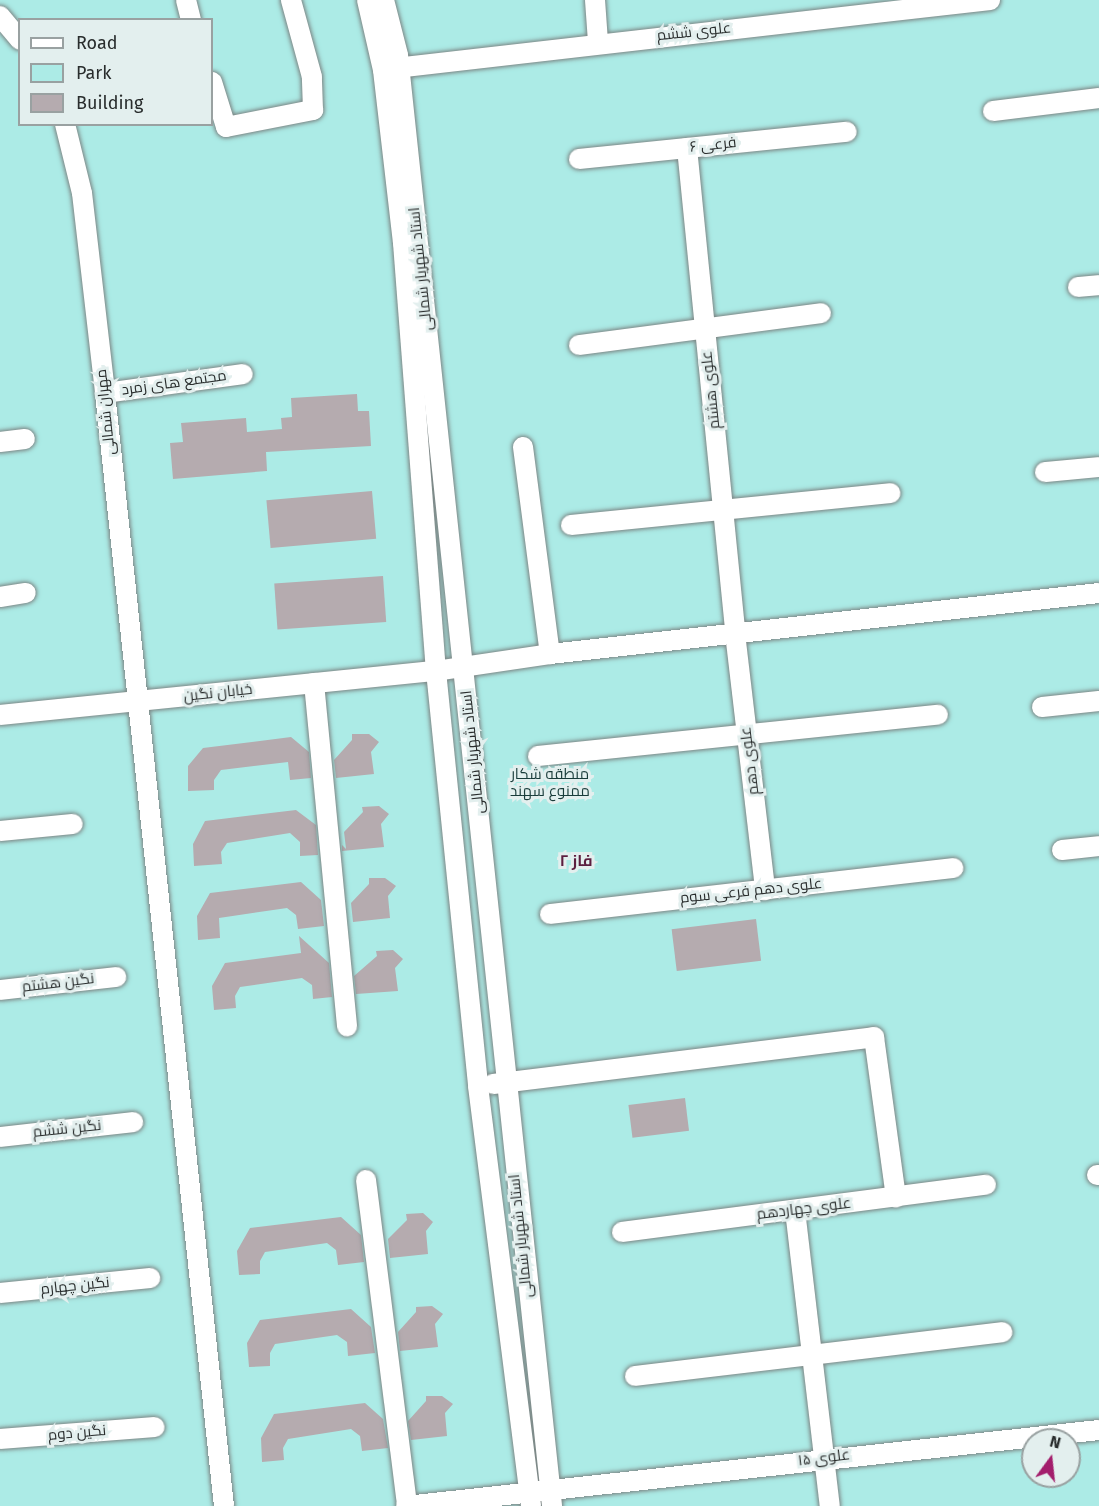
<!DOCTYPE html>
<meta charset="utf-8">
<style>
body{margin:0}
#map{position:relative;width:1099px;height:1506px;overflow:hidden;background:#e3efee;font-family:"Fira Sans",Cairo,sans-serif}
div>[style]{position:absolute}
.green>*{inset:0;background:#acebe6}
.building>*{inset:0;background:#b5abaf;transform-origin:0 0}
.roads{filter:drop-shadow(0 0 2px #7c8685) drop-shadow(0 0 2px #7c8685)}
.minor>*{height:20px;margin:-10px;padding:0 10px;transform-origin:10px;border-radius:10px;background:#fff}
span{translate:-50% -50%;white-space:nowrap;text-align:center;line-height:1.15;-webkit-text-stroke:6px #e3efee;paint-order:stroke}
.street-label{font-size:15px;color:#292d2d}
.park-label{font-size:15px;color:#183b39}
.neighbourhood-label{font-size:16px;color:#5c1e3f;font-weight:700}
.legend{position:absolute;left:18px;top:18px;width:195px;height:108px;box-sizing:border-box;background:#e3efee;border:2px solid #99a1a1;margin:0;padding:8px 10px;list-style:none;font-size:18px;color:#292d2d}
.legend li{display:flex;align-items:center;gap:12px;height:30px}
.legend b{width:30px;border:2px solid #99a1a1}
.north{position:absolute;left:1021px;top:1428px;width:60px;height:60px;box-sizing:border-box;background:#e3efee;border:2px solid #99a1a1;border-radius:50%;rotate:15deg;font-size:16px;font-weight:700;line-height:24px;text-align:center;color:#292d2d}
.north::after{content:'';display:block;margin:auto;width:21px;height:27px;background:#a31e6c;clip-path:polygon(50% 0,100% 100%,50% 72%,0 100%)}
</style>
<div id="map">
<div class="green">
<div style="clip-path:polygon(evenodd,0 0,1099px 0,1099px 1506px,0 1506px,0 0,20px 20px,212px 20px,212px 124px,20px 124px,20px 20px,0 0,1033px 1440px,1069px 1440px,1069px 1476px,1033px 1476px,1033px 1440px)"></div>
</div>
<div class="building">
<div style="clip-path:polygon(357px 394px,358px 411px,369px 411px,371px 446px,266px 452px,267px 471px,173px 479px,170px 443px,183px 442px,181px 423px,246px 418px,247px 432px,282px 429px,281px 418px,292px 417px,291px 398px)"></div>
<div style="left:372px;top:491px;width:48px;height:106px;rotate:85deg"></div>
<div style="left:383px;top:576px;width:46px;height:109px;rotate:86deg"></div>
<div style="clip-path:polygon(352px 734px,369px 734px,379px 742px,371px 752px,374px 774px,336px 778px,334px 760px,352px 740px)"></div>
<div style="clip-path:polygon(291px 737px,309px 752px,311px 778px,290px 780px,288px 762px,221px 770px,214px 780px,214px 790px,188px 791px,188px 766px,203px 748px)"></div>
<div style="clip-path:polygon(379px 806px,389px 814px,381px 824px,384px 847px,342px 851px,342px 845px,346px 849px,344px 832px,363px 812px,362px 807px)"></div>
<div style="clip-path:polygon(296px 810px,316px 825px,318px 855px,300px 856px,300px 842px,290px 833px,227px 843px,221px 852px,222px 864px,194px 866px,193px 844px,205px 821px)"></div>
<div style="clip-path:polygon(369px 878px,385px 878px,396px 886px,388px 896px,390px 918px,353px 922px,351px 903px,369px 884px)"></div>
<div style="clip-path:polygon(301px 882px,321px 900px,324px 926px,298px 929px,296px 915px,287px 908px,219px 918px,220px 938px,198px 940px,197px 916px,210px 893px)"></div>
<div style="left:756px;top:919px;width:42px;height:85px;rotate:83deg"></div>
<div style="clip-path:polygon(299px 936px,329px 963px,332px 997px,313px 999px,312px 985px,302px 978px,240px 987px,235px 996px,236px 1008px,214px 1010px,212px 986px,225px 963px,301px 953px)"></div>
<div style="clip-path:polygon(393px 950px,403px 959px,395px 968px,398px 991px,356px 994px,354px 976px,377px 956px,376px 951px)"></div>
<div style="left:685px;top:1098px;width:33px;height:57px;rotate:83deg"></div>
<div style="clip-path:polygon(423px 1213px,433px 1222px,426px 1231px,428px 1254px,390px 1258px,388px 1239px,407px 1220px,406px 1214px)"></div>
<div style="clip-path:polygon(341px 1217px,361px 1235px,364px 1262px,338px 1265px,336px 1250px,327px 1243px,265px 1252px,260px 1261px,260px 1274px,239px 1275px,237px 1251px,250px 1228px)"></div>
<div style="clip-path:polygon(432px 1306px,443px 1314px,435px 1324px,438px 1347px,400px 1351px,398px 1332px,416px 1312px,416px 1307px)"></div>
<div style="clip-path:polygon(351px 1309px,371px 1327px,375px 1353px,348px 1356px,347px 1342px,337px 1335px,275px 1344px,270px 1353px,270px 1366px,249px 1367px,247px 1343px,260px 1320px)"></div>
<div style="clip-path:polygon(426px 1396px,442px 1396px,453px 1404px,445px 1413px,447px 1436px,411px 1440px,408px 1421px,426px 1401px)"></div>
<div style="clip-path:polygon(365px 1403px,383px 1419px,388px 1448px,362px 1451px,360px 1436px,351px 1429px,288px 1439px,283px 1448px,284px 1460px,262px 1462px,261px 1438px,274px 1414px)"></div>
</div>
<div class="roads">
<div class="minor">
<div style="left:186px;top:0;width:21px;rotate:76deg"></div>
<div style="left:367px;top:0;width:72px;rotate:77.1deg"></div>
<div style="left:383px;top:70px;width:174px;rotate:83.4deg"></div>
<div style="left:403px;top:243px;width:429px;rotate:85.6deg"></div>
<div style="left:436px;top:671px;width:417px;rotate:84.2deg"></div>
<div style="left:478px;top:1086px;width:423px;rotate:82.8deg"></div>
<div style="left:384px;top:0;width:57px;rotate:75.7deg"></div>
<div style="left:398px;top:55px;width:1459px;rotate:83.94deg"></div>
<div style="left:595px;top:0;width:42px;rotate:85.9deg"></div>
<div style="left:0;top:16px;width:31px;rotate:50deg"></div>
<div style="left:387px;top:69px;width:607px;rotate:-6.53deg"></div>
<div style="left:212px;top:82px;width:47px;rotate:72.7deg"></div>
<div style="left:226px;top:127px;width:89px;rotate:-11.1deg"></div>
<div style="left:313px;top:110px;width:33px;rotate:-92deg"></div>
<div style="left:312px;top:77px;width:80px;rotate:-105.3deg"></div>
<div style="left:993px;top:111px;width:107px;rotate:-7deg"></div>
<div style="left:65px;top:124px;width:71px;rotate:76.2deg"></div>
<div style="left:82px;top:193px;width:201px;rotate:83.4deg"></div>
<div style="left:105px;top:393px;width:1119px;rotate:83.9deg"></div>
<div style="left:687px;top:148px;width:487px;rotate:84.3deg"></div>
<div style="left:735px;top:633px;width:259px;rotate:83.3deg"></div>
<div style="left:579px;top:159px;width:269px;rotate:-5.8deg"></div>
<div style="left:1078px;top:287px;width:21px;rotate:-5deg"></div>
<div style="left:579px;top:345px;width:244px;rotate:-7.5deg"></div>
<div style="left:105px;top:393px;width:139px;rotate:-7.8deg"></div>
<div style="left:0;top:442px;width:25px;rotate:-7deg"></div>
<div style="left:523px;top:447px;width:209px;rotate:82.6deg"></div>
<div style="left:1045px;top:472px;width:54px;rotate:-5.3deg"></div>
<div style="left:571px;top:525px;width:321px;rotate:-5.7deg"></div>
<div style="left:0;top:597px;width:26px;rotate:-9deg"></div>
<div style="left:314px;top:683px;width:345px;rotate:84.5deg"></div>
<div style="left:1042px;top:707px;width:57px;rotate:-6deg"></div>
<div style="left:0;top:715px;width:438px;rotate:-5.8deg"></div>
<div style="left:436px;top:671px;width:115px;rotate:-8.5deg"></div>
<div style="left:550px;top:654px;width:552px;rotate:-6.34deg"></div>
<div style="left:538px;top:756px;width:402px;rotate:-5.9deg"></div>
<div style="left:0;top:831px;width:73px;rotate:-5.5deg"></div>
<div style="left:1062px;top:850px;width:37px;rotate:-6deg"></div>
<div style="left:550px;top:914px;width:406px;rotate:-6.5deg"></div>
<div style="left:0;top:990px;width:117px;rotate:-6.4deg"></div>
<div style="left:493px;top:1084px;width:384px;rotate:-7deg"></div>
<div style="left:874px;top:1037px;width:162px;rotate:82.2deg"></div>
<div style="left:0;top:1137px;width:134px;rotate:-6.4deg"></div>
<div style="left:1097px;top:1175px;width:2px"></div>
<div style="left:366px;top:1180px;width:329px;rotate:82.8deg"></div>
<div style="left:795px;top:1210px;width:298px;rotate:83.3deg"></div>
<div style="left:622px;top:1232px;width:367px;rotate:-7.4deg"></div>
<div style="left:0;top:1293px;width:151px;rotate:-5.7deg"></div>
<div style="left:635px;top:1376px;width:370px;rotate:-6.8deg"></div>
<div style="left:0;top:1439px;width:155px;rotate:-4.4deg"></div>
<div style="left:406px;top:1506px;width:697px;rotate:-6.26deg"></div>
</div>
</div>
<div class="street-label">
<span style="left:694px;top:32px;rotate:-6deg">علوی ششم</span>
<span style="left:713px;top:145px;rotate:-6deg">فرعی ۶</span>
<span style="left:421px;top:269px;rotate:-96deg">استاد شهریار شمالی</span>
<span style="left:174px;top:383px;rotate:-8deg">مجتمع های زمرد</span>
<span style="left:711px;top:390px;rotate:-96deg">علوی هشتم</span>
<span style="left:106px;top:412px;rotate:-96deg">مهران شمالی</span>
<span style="left:218px;top:693px;rotate:-6deg">خیابان نگین</span>
<span style="left:473px;top:752px;rotate:-96deg">استاد شهریار شمالی</span>
<span style="left:750px;top:761px;rotate:-97deg">علوی دهم</span>
<span style="left:751px;top:891px;rotate:-6deg">علوی دهم فرعی سوم</span>
<span style="left:58px;top:983px;rotate:-7deg">نگین هشتم</span>
<span style="left:67px;top:1129px;rotate:-6deg">نگین ششم</span>
<span style="left:804px;top:1209px;rotate:-7deg">علوی چهاردهم</span>
<span style="left:521px;top:1236px;rotate:-96deg">استاد شهریار شمالی</span>
<span style="left:75px;top:1286px;rotate:-6deg">نگین چهارم</span>
<span style="left:77px;top:1433px;rotate:-5deg">نگین دوم</span>
<span style="left:824px;top:1458px;rotate:-7deg">علوی ۱۵</span>
</div>
<div class="park-label">
<span style="left:550px;top:783px">منطقه شکار<br>ممنوع سهند</span>
</div>
<div class="neighbourhood-label">
<span style="left:576px;top:861px">فاز ۲</span>
</div>
<ul class="legend">
<li><b style="height:8px;background:#fff"></b>Road</li>
<li><b style="height:16px;background:#acebe6"></b>Park</li>
<li><b style="height:16px;background:#b5abaf"></b>Building</li>
</ul>
<div class="north">N</div>
</div>
